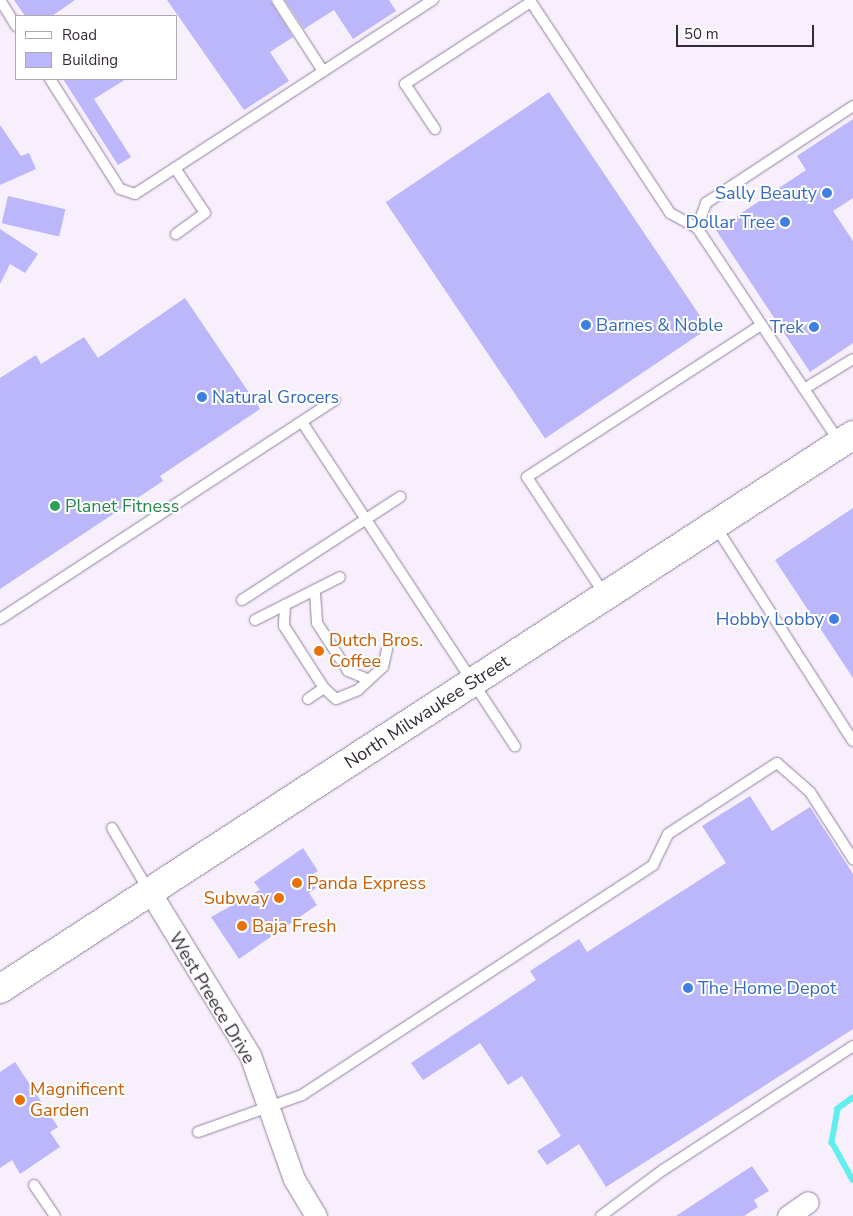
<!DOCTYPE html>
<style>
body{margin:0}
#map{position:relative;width:853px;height:1216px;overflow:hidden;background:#f7effc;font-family:"Nunito Sans",sans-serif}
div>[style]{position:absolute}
.stream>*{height:5.5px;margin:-2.75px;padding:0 2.75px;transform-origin:2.75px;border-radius:2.75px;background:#62edef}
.building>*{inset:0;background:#bcb6fa;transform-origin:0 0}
.roads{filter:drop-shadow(0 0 1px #937f9d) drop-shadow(0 0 1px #937f9d)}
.service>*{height:10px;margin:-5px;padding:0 5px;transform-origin:5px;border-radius:5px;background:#fff}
.minor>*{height:21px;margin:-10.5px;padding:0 10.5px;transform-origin:10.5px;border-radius:10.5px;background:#fff}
.primary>*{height:28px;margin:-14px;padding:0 14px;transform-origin:14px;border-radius:14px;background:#fff}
.dots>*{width:14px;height:14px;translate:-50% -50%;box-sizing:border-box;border:2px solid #fff;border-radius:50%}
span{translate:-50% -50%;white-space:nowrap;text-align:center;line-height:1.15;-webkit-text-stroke:4px #fff;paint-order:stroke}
.shop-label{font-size:18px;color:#366cbe}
.right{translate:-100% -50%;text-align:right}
.left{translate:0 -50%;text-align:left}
.leisure-label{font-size:18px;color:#27864d}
.food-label{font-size:18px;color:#c56008}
.street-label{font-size:18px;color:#332a37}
.legend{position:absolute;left:15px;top:15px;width:162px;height:65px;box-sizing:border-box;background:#fff;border:1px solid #adaaaf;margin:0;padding:6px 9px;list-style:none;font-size:15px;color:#332a37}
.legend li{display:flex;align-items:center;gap:10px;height:25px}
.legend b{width:25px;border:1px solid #adaaaf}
.scale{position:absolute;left:676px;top:25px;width:138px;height:22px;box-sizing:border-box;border:2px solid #332a37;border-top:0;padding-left:6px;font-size:15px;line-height:18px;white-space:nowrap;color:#332a37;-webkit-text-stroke:4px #fff;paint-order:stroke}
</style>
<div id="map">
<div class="stream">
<div style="left:853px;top:1098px;width:19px;rotate:144deg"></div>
<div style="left:838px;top:1109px;width:34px;rotate:100deg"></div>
<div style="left:832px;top:1142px;width:43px;rotate:61.1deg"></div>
</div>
<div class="building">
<div style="clip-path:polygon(14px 0,75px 0,52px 16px,25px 16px)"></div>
<div style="clip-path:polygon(167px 0,270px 0,293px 37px,270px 52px,289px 81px,244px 110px)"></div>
<div style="clip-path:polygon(285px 0,389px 0,396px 11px,353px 39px,334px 10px,304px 29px)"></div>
<div style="clip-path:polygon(63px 79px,126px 79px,94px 99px,131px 157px,118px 165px)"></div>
<div style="left:549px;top:92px;width:285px;height:197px;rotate:56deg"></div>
<div style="clip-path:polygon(853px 119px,853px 198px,833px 211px,853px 241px,853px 343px,810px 372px,716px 230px,806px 170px,797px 156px)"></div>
<div style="clip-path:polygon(0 125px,21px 156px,29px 153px,36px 169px,0 185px)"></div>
<div style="left:8px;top:196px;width:59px;height:28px;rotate:13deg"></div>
<div style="clip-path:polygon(0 229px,38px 254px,25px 273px,10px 264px,0 284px)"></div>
<div style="clip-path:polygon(185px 298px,260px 409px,160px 476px,163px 481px,0 589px,0 378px,36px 355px,41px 364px,84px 337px,98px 358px)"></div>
<div style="clip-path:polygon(853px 508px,853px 678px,775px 560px)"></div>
<div style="clip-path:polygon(750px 796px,772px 831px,810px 807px,853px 874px,853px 1029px,606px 1187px,579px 1144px,547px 1165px,537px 1151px,561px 1136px,522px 1076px,508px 1085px,480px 1043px,423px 1080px,411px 1063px,536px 980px,530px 971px,579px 939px,587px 952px,726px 863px,702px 826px)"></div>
<div style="clip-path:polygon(303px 848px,318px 871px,308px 877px,316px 888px,309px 893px,317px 905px,239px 959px,211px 917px,260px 890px,254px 882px)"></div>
<div style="clip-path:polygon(15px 1062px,58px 1127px,50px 1132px,60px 1147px,20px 1174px,12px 1160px,0 1168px,0 1072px)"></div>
<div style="clip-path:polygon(752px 1166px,769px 1191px,754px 1200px,758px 1207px,744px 1216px,676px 1216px)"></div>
</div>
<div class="roads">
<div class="service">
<div style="left:0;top:0;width:31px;rotate:58deg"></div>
<div style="left:277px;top:0;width:85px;rotate:57.1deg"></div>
<div style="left:50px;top:79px;width:130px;rotate:57.5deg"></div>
<div style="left:120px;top:189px;width:16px;rotate:18deg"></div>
<div style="left:135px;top:194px;width:356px;rotate:-33.1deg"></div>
<div style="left:435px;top:129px;width:54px;rotate:-123.7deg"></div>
<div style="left:405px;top:84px;width:150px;rotate:-33.1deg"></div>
<div style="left:531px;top:2px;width:253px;rotate:56.6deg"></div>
<div style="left:670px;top:213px;width:31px;rotate:29deg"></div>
<div style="left:175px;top:168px;width:54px;rotate:56.3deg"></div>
<div style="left:205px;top:213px;width:36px;rotate:144deg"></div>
<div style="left:804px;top:389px;width:57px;rotate:-31.5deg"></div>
<div style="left:302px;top:422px;width:388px;rotate:56.7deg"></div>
<div style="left:840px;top:443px;width:258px;rotate:-123.6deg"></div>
<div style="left:697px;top:228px;width:27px;rotate:-70deg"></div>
<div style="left:706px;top:203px;width:176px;rotate:-33.4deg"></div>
<div style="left:716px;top:527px;width:254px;rotate:57.4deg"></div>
<div style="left:315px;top:593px;width:30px;rotate:86deg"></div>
<div style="left:317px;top:623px;width:57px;rotate:57.1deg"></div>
<div style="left:348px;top:671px;width:21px;rotate:23deg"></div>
<div style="left:605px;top:595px;width:141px;rotate:-123.5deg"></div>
<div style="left:527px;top:477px;width:279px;rotate:-33deg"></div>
<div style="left:242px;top:600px;width:189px;rotate:-33.1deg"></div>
<div style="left:285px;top:605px;width:21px;rotate:93deg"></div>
<div style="left:284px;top:626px;width:74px;rotate:57.2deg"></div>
<div style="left:324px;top:688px;width:16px;rotate:43deg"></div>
<div style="left:336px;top:699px;width:24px;rotate:-22deg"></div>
<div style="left:358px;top:690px;width:34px;rotate:-43deg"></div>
<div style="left:383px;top:667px;width:18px;rotate:-77deg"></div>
<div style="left:0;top:619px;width:400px;rotate:-33.2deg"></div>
<div style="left:255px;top:620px;width:95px;rotate:-26.8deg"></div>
<div style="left:308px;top:699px;width:19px;rotate:-35deg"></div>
<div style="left:112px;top:828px;width:73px;rotate:59.6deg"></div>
<div style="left:198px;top:1132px;width:110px;rotate:-19.6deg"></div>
<div style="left:302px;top:1095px;width:420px;rotate:-33.2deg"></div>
<div style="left:653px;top:865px;width:34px;rotate:-64deg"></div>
<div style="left:668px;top:834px;width:130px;rotate:-33.1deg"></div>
<div style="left:777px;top:763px;width:44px;rotate:41.3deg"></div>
<div style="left:810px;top:792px;width:80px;rotate:57.3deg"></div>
<div style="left:34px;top:1185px;width:37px;rotate:56deg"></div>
<div style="left:601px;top:1216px;width:77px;rotate:-36.6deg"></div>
<div style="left:663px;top:1170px;width:227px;rotate:-33.1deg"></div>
</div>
<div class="minor">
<div style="left:150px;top:892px;width:191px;rotate:58.5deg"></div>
<div style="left:250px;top:1055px;width:132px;rotate:70.5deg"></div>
<div style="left:294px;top:1179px;width:43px;rotate:59.3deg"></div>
<div style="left:788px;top:1216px;width:24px;rotate:-35deg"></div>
</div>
<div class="primary">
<div style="left:0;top:989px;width:1017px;rotate:-33deg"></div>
</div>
</div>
<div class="dots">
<div style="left:827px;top:193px;background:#3f7fe0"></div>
<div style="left:785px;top:222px;background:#3f7fe0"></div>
<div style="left:586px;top:325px;background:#3f7fe0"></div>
<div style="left:814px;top:327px;background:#3f7fe0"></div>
<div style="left:202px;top:397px;background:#3f7fe0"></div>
<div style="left:55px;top:506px;background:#2e9e5b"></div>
<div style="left:834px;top:619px;background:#3f7fe0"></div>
<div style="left:319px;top:651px;background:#e8710a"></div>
<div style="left:297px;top:883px;background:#e8710a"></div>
<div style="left:279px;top:898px;background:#e8710a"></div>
<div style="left:242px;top:926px;background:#e8710a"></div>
<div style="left:688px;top:988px;background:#3f7fe0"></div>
<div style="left:20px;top:1100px;background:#e8710a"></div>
</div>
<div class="shop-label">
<span class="right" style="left:817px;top:193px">Sally Beauty</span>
<span class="right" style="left:775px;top:222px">Dollar Tree</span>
<span class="left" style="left:596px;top:325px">Barnes &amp; Noble</span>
<span class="right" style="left:804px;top:327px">Trek</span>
<span class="left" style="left:212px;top:397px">Natural Grocers</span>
<span class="right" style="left:824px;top:619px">Hobby Lobby</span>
<span class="left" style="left:698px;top:988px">The Home Depot</span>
</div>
<div class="leisure-label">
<span class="left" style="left:65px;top:506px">Planet Fitness</span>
</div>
<div class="food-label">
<span class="left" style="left:329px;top:651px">Dutch Bros.<br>Coffee</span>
<span class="left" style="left:307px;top:883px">Panda Express</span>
<span class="right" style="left:269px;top:898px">Subway</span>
<span class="left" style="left:252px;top:926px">Baja Fresh</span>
<span class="left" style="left:30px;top:1100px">Magnificent<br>Garden</span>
</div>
<div class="street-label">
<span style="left:427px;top:712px;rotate:-33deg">North Milwaukee Street</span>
<span style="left:212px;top:998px;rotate:59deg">West Preece Drive</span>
</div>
<ul class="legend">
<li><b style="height:6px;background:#fff"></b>Road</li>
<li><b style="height:14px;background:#bcb6fa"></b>Building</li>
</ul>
<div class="scale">50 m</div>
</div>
